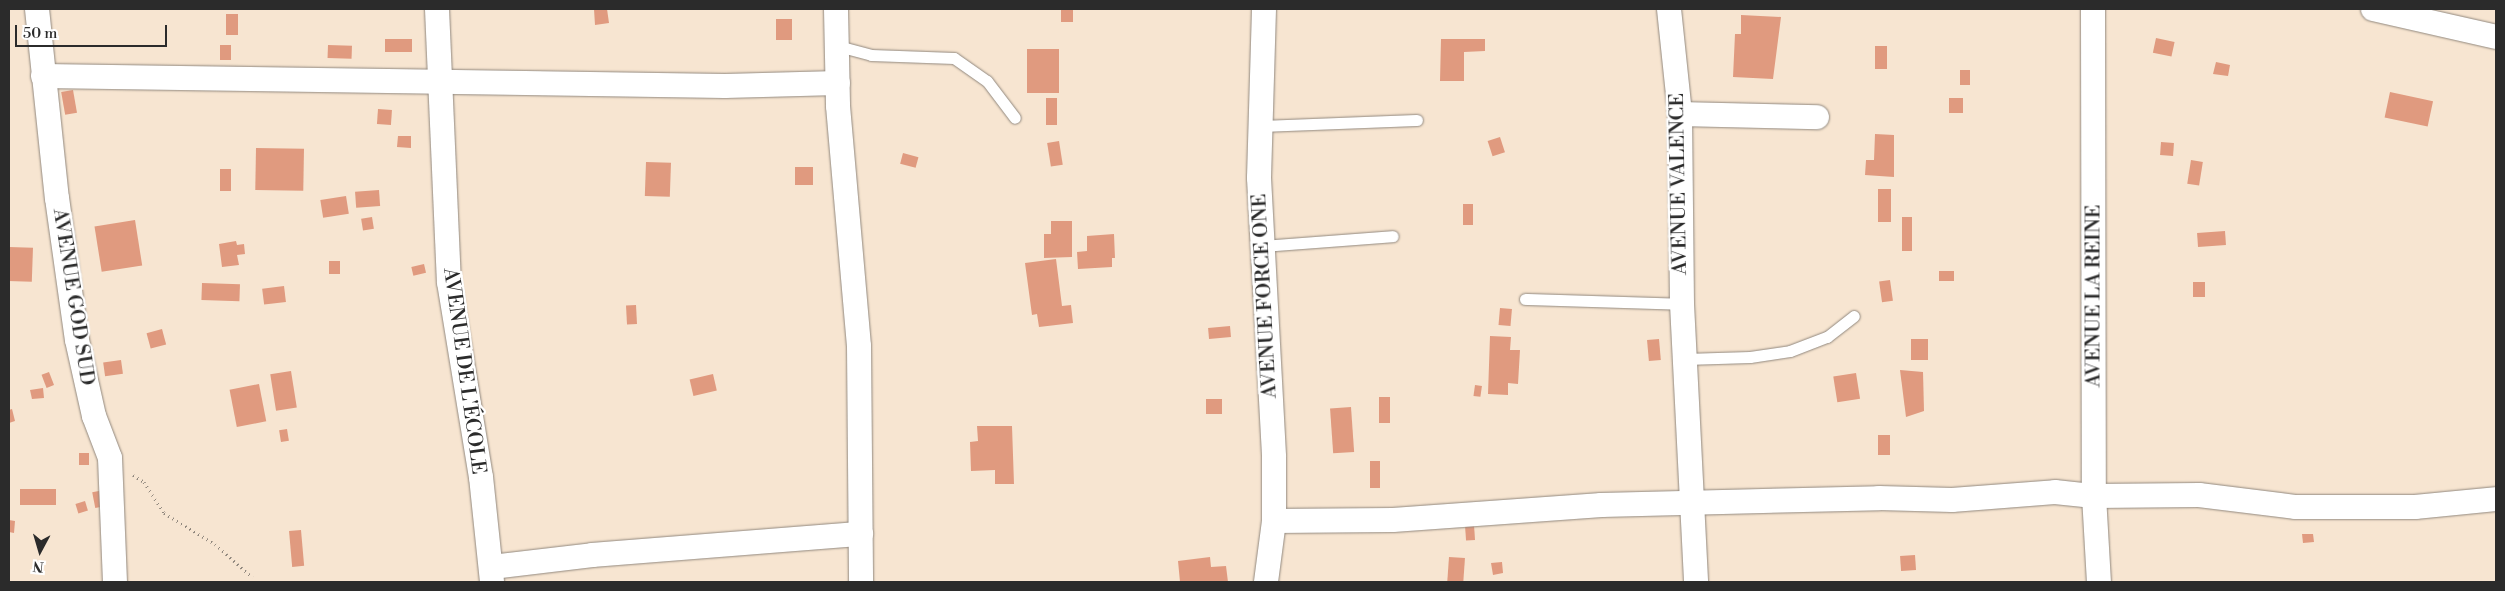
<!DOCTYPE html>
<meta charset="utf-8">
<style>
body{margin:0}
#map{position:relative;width:2505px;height:591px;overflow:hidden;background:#f7e5d1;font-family:"Libre Bodoni",serif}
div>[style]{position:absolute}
.building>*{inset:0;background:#e09a7f;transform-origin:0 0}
.path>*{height:3px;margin-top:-1.5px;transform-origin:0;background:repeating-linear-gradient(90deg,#91887e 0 1px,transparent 0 5px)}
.roads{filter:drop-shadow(0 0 1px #91887e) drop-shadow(0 0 1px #91887e)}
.lane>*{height:11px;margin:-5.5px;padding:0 5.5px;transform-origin:5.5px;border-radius:5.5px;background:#fff}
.street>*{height:24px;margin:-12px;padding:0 12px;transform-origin:12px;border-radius:12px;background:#fff}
span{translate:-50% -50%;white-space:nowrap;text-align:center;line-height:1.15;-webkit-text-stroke:4.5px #fff;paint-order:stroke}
.street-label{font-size:20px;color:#2b2b2b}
.frame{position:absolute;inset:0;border:10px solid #2b2b2b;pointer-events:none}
.north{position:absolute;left:15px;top:526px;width:50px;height:50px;-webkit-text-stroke:4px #fff;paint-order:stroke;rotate:186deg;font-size:14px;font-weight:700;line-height:20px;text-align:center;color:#2b2b2b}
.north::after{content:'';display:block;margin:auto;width:18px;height:22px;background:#2b2b2b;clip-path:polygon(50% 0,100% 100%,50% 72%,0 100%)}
.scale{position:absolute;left:15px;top:25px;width:152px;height:22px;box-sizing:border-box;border:2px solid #2b2b2b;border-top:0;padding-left:6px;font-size:15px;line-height:18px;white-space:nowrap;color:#2b2b2b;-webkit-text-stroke:4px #fff;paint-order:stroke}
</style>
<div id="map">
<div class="building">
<div style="clip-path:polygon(594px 9px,607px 9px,609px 23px,595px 25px)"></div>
<div style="left:1061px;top:9px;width:12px;height:13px"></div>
<div style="left:226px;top:14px;width:12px;height:21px"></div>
<div style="clip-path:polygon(1741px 15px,1781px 17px,1773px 79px,1733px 77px,1735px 34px,1741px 34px)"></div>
<div style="left:776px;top:19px;width:16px;height:21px"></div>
<div style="left:2156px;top:38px;width:19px;height:15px;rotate:12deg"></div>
<div style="left:412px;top:39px;width:13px;height:27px;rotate:90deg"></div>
<div style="clip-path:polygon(1441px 39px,1485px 39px,1485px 51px,1464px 52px,1464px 81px,1440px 81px)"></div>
<div style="left:220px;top:45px;width:11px;height:15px"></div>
<div style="left:328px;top:45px;width:24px;height:13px;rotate:2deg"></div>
<div style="left:1875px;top:46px;width:12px;height:23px"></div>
<div style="left:1027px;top:49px;width:32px;height:44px"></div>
<div style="clip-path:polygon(2216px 62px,2230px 65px,2228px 76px,2213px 74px)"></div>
<div style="left:1970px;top:70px;width:15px;height:10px;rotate:90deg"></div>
<div style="left:73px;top:90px;width:23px;height:12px;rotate:80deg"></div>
<div style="left:2390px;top:92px;width:44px;height:26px;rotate:12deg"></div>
<div style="left:1046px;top:98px;width:11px;height:27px"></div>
<div style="left:1949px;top:98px;width:14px;height:15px"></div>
<div style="left:378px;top:109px;width:14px;height:15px;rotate:4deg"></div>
<div style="clip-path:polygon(1875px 134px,1894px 135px,1894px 177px,1865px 175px,1866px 160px,1874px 160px)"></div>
<div style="clip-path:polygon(398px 136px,411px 136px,411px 148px,397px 147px)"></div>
<div style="left:1500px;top:137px;width:16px;height:13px;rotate:72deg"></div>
<div style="left:1059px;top:141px;width:24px;height:12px;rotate:81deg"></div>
<div style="left:2161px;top:142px;width:13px;height:13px;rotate:4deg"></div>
<div style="left:256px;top:148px;width:48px;height:42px;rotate:1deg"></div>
<div style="left:903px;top:153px;width:16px;height:11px;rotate:15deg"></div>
<div style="left:2191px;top:160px;width:12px;height:24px;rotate:9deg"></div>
<div style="left:646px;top:162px;width:25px;height:34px;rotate:2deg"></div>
<div style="left:795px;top:167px;width:18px;height:18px"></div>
<div style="left:220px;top:169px;width:11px;height:22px"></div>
<div style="left:1878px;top:189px;width:13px;height:33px"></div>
<div style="left:379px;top:190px;width:16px;height:24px;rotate:86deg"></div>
<div style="left:346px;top:196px;width:18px;height:26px;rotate:81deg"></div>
<div style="left:1463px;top:204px;width:10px;height:21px"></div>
<div style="left:372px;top:217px;width:12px;height:11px;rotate:81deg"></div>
<div style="left:1902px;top:217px;width:10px;height:34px"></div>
<div style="left:135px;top:220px;width:46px;height:41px;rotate:81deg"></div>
<div style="clip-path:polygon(1051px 221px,1072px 221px,1072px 257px,1044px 258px,1044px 234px,1051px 234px)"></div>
<div style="left:2225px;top:231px;width:14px;height:28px;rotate:86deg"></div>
<div style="clip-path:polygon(1114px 234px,1115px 258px,1112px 258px,1112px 267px,1078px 269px,1077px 252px,1087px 251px,1087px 236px)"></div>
<div style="clip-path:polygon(236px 241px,237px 245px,244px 244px,245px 254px,237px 255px,239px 265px,222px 267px,219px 244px)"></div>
<div style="left:9px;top:247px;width:24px;height:34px;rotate:2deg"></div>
<div style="clip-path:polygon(1056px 259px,1062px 306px,1071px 305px,1073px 323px,1039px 327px,1037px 314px,1032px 315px,1025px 263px)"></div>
<div style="left:329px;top:261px;width:11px;height:13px"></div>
<div style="left:424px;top:264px;width:9px;height:13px;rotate:77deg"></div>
<div style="left:1939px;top:271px;width:15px;height:10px"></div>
<div style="left:1890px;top:280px;width:21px;height:11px;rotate:82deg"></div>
<div style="left:2193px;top:282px;width:12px;height:15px"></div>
<div style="left:202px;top:283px;width:38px;height:17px;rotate:2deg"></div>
<div style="left:284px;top:286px;width:16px;height:22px;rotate:83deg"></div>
<div style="left:636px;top:305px;width:19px;height:10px;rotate:87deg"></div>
<div style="left:1500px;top:308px;width:12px;height:17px;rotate:5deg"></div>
<div style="left:1230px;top:326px;width:11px;height:22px;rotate:85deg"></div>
<div style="left:162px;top:329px;width:16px;height:16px;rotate:75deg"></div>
<div style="clip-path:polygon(1490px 336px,1511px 337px,1510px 350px,1520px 350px,1518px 384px,1508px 383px,1508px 395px,1488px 394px)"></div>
<div style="left:1659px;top:339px;width:21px;height:12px;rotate:85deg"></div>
<div style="left:1911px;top:339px;width:17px;height:21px"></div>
<div style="left:121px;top:360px;width:14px;height:18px;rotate:82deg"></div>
<div style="clip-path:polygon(1900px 370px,1923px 372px,1924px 411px,1906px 417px)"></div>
<div style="left:291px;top:371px;width:37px;height:21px;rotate:81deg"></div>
<div style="left:49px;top:372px;width:14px;height:8px;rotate:69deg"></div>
<div style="left:1856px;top:373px;width:26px;height:23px;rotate:81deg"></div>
<div style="left:713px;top:374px;width:17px;height:24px;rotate:77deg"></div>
<div style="left:259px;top:384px;width:38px;height:30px;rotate:79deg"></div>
<div style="left:1475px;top:385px;width:7px;height:11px;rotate:8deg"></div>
<div style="clip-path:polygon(43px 388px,44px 398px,32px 399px,30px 390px)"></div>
<div style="left:1379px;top:397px;width:11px;height:26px"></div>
<div style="left:1222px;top:399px;width:15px;height:16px;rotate:90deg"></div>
<div style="left:1351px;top:407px;width:45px;height:21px;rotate:86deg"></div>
<div style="clip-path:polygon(12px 409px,15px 421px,9px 423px,9px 410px)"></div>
<div style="clip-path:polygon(977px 426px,1012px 426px,1014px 484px,995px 484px,995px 470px,971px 471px,970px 442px,978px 441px)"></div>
<div style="left:287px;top:429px;width:12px;height:8px;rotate:81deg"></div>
<div style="left:1890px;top:435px;width:20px;height:12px;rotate:90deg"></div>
<div style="left:79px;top:453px;width:10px;height:12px"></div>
<div style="left:1370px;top:461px;width:10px;height:27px"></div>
<div style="left:56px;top:489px;width:16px;height:36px;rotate:90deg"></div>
<div style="left:104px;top:490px;width:16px;height:12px;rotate:79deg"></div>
<div style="left:85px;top:501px;width:10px;height:10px;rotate:73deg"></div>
<div style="clip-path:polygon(9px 520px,15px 521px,14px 533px,9px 532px)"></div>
<div style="left:1474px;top:525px;width:15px;height:9px;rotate:86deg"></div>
<div style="left:301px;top:530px;width:36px;height:12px;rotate:85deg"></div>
<div style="clip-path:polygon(2302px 534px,2313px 534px,2314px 542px,2303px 543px)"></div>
<div style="left:1915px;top:555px;width:15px;height:15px;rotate:86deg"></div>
<div style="clip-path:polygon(1210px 557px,1211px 567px,1226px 566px,1228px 582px,1180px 582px,1178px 561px)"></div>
<div style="left:1449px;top:557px;width:16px;height:25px;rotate:4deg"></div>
<div style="clip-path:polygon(1502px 562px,1503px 573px,1493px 575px,1491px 563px)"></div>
</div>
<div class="path">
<div style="left:133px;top:475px;width:13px;rotate:32deg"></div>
<div style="left:144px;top:482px;width:37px;rotate:57deg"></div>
<div style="left:164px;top:513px;width:60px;rotate:31.3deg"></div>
<div style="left:215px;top:544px;width:50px;rotate:41.7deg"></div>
</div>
<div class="roads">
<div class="lane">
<div style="left:838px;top:46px;width:34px;rotate:15deg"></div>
<div style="left:871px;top:55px;width:83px;rotate:2.1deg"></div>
<div style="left:954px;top:58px;width:40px;rotate:34.9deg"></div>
<div style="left:987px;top:81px;width:46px;rotate:52.9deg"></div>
<div style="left:1260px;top:126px;width:157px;rotate:-2.2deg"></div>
<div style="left:1261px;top:246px;width:132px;rotate:-4.3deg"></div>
<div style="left:1525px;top:299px;width:157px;rotate:1.8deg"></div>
<div style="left:1685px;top:359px;width:65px;rotate:-1.8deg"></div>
<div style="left:1750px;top:357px;width:40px;rotate:-8.5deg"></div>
<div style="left:1790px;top:351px;width:40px;rotate:-21deg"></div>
<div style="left:1827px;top:337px;width:34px;rotate:-38deg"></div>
</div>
<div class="street">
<div style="left:37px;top:9px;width:190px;rotate:84deg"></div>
<div style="left:57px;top:198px;width:143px;rotate:82deg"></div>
<div style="left:77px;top:340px;width:78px;rotate:77.4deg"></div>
<div style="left:94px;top:416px;width:45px;rotate:69.1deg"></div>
<div style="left:110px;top:458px;width:124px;rotate:87.7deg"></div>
<div style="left:437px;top:9px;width:273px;rotate:87.5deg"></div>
<div style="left:449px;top:282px;width:198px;rotate:80.7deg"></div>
<div style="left:481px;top:477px;width:106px;rotate:84deg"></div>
<div style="left:836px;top:9px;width:97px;rotate:88.8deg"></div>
<div style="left:838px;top:106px;width:241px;rotate:85deg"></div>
<div style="left:859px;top:346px;width:236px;rotate:89.5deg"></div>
<div style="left:1264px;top:9px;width:169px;rotate:91.7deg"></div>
<div style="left:1259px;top:178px;width:279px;rotate:86.9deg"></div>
<div style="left:1274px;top:457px;width:64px;rotate:90deg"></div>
<div style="left:1274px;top:521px;width:62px;rotate:97.5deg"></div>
<div style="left:1669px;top:9px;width:106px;rotate:84deg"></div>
<div style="left:1680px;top:114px;width:190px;rotate:89.4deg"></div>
<div style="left:1682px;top:304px;width:278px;rotate:87.1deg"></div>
<div style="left:2093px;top:9px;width:487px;rotate:89.9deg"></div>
<div style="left:2094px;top:496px;width:86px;rotate:86.7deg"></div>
<div style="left:2373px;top:9px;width:126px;rotate:12.8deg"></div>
<div style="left:43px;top:76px;width:682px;rotate:0.84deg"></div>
<div style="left:725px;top:86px;width:113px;rotate:-1.5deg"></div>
<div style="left:1680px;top:114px;width:137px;rotate:1.3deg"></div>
<div style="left:1274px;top:521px;width:119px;rotate:-0.5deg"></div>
<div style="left:1393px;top:520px;width:209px;rotate:-4.1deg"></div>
<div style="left:1601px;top:505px;width:278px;rotate:-1.4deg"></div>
<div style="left:1879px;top:498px;width:73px;rotate:1.6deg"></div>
<div style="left:1952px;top:500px;width:103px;rotate:-4.4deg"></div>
<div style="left:2055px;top:492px;width:39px;rotate:6deg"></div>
<div style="left:2094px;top:496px;width:105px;rotate:-0.5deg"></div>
<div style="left:2199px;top:495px;width:98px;rotate:7.1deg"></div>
<div style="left:2296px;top:507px;width:119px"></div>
<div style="left:2415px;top:507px;width:81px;rotate:-5.6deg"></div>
<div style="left:492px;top:567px;width:101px;rotate:-6.8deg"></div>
<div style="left:592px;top:555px;width:270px;rotate:-4.5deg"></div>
</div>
</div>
<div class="street-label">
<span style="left:1679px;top:184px;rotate:-91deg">AVENUE VALENCE</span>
<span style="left:1265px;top:296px;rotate:-93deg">AVENUE FORCE ONE</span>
<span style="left:2094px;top:296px;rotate:-90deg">AVENUE LA REINE</span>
<span style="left:73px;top:297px;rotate:81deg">AVENUE GOD SUD</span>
<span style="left:464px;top:371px;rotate:82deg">AVENUE DE L'ÉCOLE</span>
</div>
<div class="frame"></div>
<div class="north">N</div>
<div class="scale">50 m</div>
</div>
